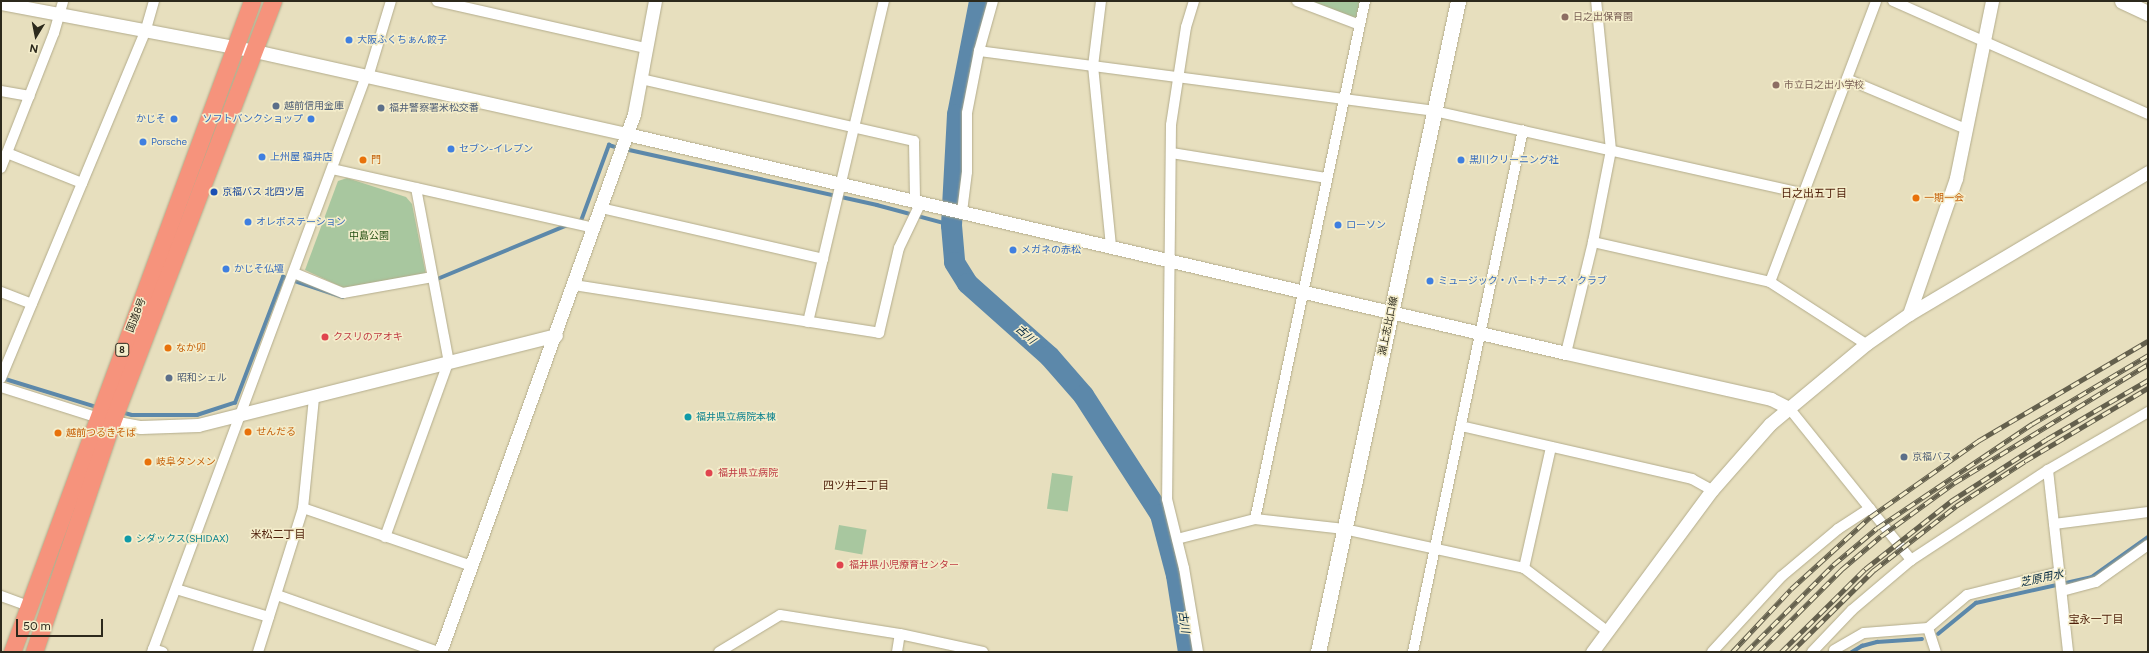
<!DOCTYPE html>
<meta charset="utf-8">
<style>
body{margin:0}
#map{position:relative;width:2149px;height:653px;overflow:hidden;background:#e7dfbe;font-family:Figtree,"Noto Sans JP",sans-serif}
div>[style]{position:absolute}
.green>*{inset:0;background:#a8c79f;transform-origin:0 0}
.stream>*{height:3.5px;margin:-1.75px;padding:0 1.75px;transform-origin:1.75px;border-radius:1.75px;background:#5c88aa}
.river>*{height:21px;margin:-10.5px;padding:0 10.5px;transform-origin:10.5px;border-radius:10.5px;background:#5c88aa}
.roads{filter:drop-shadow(0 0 1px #b3ac8c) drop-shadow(0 0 1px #b3ac8c)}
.minor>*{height:10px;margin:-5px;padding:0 5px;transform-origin:5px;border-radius:5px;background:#fff}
.tertiary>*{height:13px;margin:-6.5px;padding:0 6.5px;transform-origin:6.5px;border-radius:6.5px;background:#fff}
.secondary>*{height:15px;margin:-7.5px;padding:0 7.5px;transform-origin:7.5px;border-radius:7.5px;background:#fff}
.trunk>*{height:17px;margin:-8.5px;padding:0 8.5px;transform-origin:8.5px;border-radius:8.5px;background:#f6937c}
.rail>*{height:4.5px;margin-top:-2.25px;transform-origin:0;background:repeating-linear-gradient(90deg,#f4edcb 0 9px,#64604d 0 18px);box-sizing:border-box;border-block:1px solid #64604d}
.dots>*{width:11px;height:11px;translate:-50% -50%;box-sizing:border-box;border:2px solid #f4edcb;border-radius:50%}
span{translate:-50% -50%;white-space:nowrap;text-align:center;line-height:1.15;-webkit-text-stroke:3px #f4edcb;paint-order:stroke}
.shield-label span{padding:1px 3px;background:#f4edcb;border:1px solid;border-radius:3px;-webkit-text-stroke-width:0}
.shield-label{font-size:9px;color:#2c291c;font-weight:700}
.education-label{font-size:10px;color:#785e54}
.left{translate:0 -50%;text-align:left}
.shop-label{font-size:10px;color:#366cbe}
.right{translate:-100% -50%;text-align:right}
.service-label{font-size:10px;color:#4e5e75}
.food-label{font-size:10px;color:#c56008}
.transit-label{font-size:10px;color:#164399}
.park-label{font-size:10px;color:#234f13}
.street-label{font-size:10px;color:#2c291c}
.health-label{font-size:10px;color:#be3a42}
.culture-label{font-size:10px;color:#0d838f}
.neighbourhood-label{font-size:11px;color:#4e1e09}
.water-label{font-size:11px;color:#072c45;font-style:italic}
.frame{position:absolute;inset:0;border:2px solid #2c291c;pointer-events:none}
.north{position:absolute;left:16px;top:16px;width:40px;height:40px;-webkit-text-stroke:3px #f4edcb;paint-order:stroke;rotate:190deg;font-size:11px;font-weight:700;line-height:16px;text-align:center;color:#2c291c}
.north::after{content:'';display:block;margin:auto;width:14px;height:18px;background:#2c291c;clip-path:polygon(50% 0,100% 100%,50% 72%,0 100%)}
.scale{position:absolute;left:16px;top:619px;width:87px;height:18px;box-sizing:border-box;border:2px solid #2c291c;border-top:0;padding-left:5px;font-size:12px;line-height:14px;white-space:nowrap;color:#2c291c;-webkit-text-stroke:3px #f4edcb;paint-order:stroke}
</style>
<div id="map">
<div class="green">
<div style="clip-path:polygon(1297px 1px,1365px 1px,1360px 25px)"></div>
<div style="clip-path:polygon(347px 178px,406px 197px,412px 204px,426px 275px,346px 289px,305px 270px,338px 181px)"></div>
<div style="left:1052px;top:473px;width:21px;height:36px;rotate:8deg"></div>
<div style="left:839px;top:525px;width:28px;height:25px;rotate:10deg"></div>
</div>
<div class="stream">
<div style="left:625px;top:149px;width:258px;rotate:12.5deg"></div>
<div style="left:877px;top:205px;width:77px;rotate:15.1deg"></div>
<div style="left:578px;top:222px;width:3px;rotate:-18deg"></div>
<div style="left:581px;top:221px;width:81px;rotate:-69.8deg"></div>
<div style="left:609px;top:145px;width:10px;rotate:17deg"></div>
<div style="left:435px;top:280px;width:144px;rotate:-22.5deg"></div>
<div style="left:2px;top:378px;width:99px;rotate:17deg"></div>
<div style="left:121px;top:412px;width:11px;rotate:15deg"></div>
<div style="left:132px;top:415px;width:65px"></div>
<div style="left:197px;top:415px;width:40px;rotate:-18deg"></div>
<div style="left:235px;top:403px;width:135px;rotate:-69.1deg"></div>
<div style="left:283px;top:277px;width:63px;rotate:18.4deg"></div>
<div style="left:1938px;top:634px;width:49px;rotate:-39.2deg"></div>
<div style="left:1976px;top:603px;width:119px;rotate:-12.6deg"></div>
<div style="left:2092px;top:577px;width:69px;rotate:-35.5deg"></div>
<div style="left:1852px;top:652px;width:12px;rotate:-31deg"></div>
<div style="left:1862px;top:646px;width:16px;rotate:-15deg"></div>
<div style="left:1877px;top:642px;width:45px;rotate:-3.8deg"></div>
</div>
<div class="river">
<div style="left:979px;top:1px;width:115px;rotate:101deg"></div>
<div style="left:957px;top:114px;width:111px;rotate:93.1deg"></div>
<div style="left:951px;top:225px;width:37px;rotate:85deg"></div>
<div style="left:954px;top:262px;width:25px;rotate:58deg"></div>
<div style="left:967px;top:283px;width:110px;rotate:41.7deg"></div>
<div style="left:1049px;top:356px;width:52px;rotate:48.9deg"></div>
<div style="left:1083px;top:395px;width:142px;rotate:57.1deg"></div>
<div style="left:1160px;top:514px;width:63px;rotate:75.3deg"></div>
<div style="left:1176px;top:575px;width:78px;rotate:81.1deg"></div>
</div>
<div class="roads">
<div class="minor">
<div style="left:437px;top:1px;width:214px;rotate:12.7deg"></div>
<div style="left:1101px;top:1px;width:65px;rotate:97deg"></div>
<div style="left:1093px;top:66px;width:182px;rotate:84.3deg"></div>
<div style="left:1194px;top:1px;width:27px;rotate:107deg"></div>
<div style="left:1186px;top:27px;width:99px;rotate:98.7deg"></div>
<div style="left:1171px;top:125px;width:374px;rotate:90.6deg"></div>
<div style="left:1167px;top:499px;width:71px;rotate:76.2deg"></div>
<div style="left:1184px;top:568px;width:85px;rotate:80.5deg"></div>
<div style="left:1297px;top:1px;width:67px;rotate:20.9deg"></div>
<div style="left:1893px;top:1px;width:279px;rotate:23.9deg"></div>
<div style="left:979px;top:51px;width:459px;rotate:7.5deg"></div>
<div style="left:1434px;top:111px;width:380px;rotate:12.6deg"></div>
<div style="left:368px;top:77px;width:79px;rotate:-73.2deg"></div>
<div style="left:641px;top:79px;width:280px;rotate:12.8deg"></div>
<div style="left:914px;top:141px;width:60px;rotate:89deg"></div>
<div style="left:1847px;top:79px;width:129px;rotate:22.8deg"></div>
<div style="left:1px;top:91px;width:29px;rotate:10deg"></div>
<div style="left:7px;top:153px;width:81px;rotate:21.8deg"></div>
<div style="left:1172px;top:153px;width:157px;rotate:9.2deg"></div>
<div style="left:1px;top:168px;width:145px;rotate:-68.6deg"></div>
<div style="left:54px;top:33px;width:33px;rotate:-74deg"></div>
<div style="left:332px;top:169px;width:269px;rotate:12.7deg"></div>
<div style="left:416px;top:188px;width:177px;rotate:79.3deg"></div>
<div style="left:601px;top:208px;width:228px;rotate:12.9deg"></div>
<div style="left:962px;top:212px;width:40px;rotate:-82.9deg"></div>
<div style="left:967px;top:172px;width:59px;rotate:-90deg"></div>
<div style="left:967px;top:113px;width:63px;rotate:-79deg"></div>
<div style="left:979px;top:51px;width:52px;rotate:-74.4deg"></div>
<div style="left:1593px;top:242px;width:181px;rotate:12.7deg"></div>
<div style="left:1770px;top:282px;width:114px;rotate:32.9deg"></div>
<div style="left:294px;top:273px;width:53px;rotate:22.2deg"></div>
<div style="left:343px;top:293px;width:91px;rotate:-10.1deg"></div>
<div style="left:1770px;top:282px;width:300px;rotate:-69.3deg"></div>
<div style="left:574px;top:285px;width:309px;rotate:8.9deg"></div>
<div style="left:879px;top:333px;width:87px;rotate:-76.8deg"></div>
<div style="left:899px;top:248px;width:51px;rotate:-64.4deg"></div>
<div style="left:1px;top:292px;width:33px;rotate:21deg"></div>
<div style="left:808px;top:322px;width:330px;rotate:-76.7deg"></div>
<div style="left:1566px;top:353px;width:114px;rotate:-76.3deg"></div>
<div style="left:1593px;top:242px;width:94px;rotate:-78.9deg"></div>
<div style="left:1611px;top:150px;width:150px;rotate:-95.7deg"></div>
<div style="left:1px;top:378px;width:378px;rotate:-67.4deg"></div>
<div style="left:146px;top:29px;width:29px;rotate:-74deg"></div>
<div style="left:1px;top:387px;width:106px;rotate:17.6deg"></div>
<div style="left:1789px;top:408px;width:195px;rotate:51.2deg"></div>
<div style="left:1461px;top:426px;width:237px;rotate:12.9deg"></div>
<div style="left:1692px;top:479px;width:23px;rotate:29deg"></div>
<div style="left:2048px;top:470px;width:183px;rotate:83.7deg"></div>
<div style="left:303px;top:508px;width:178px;rotate:19deg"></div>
<div style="left:1255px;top:519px;width:530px;rotate:-78.01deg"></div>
<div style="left:2054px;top:524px;width:95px;rotate:-7.3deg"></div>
<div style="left:385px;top:537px;width:185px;rotate:-70.1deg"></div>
<div style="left:1177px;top:539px;width:81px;rotate:-14.4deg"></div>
<div style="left:1255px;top:519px;width:90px;rotate:6.4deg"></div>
<div style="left:1344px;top:529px;width:184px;rotate:12.2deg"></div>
<div style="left:1524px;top:568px;width:104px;rotate:37.2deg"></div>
<div style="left:1524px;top:568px;width:124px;rotate:-77.4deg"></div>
<div style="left:176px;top:589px;width:97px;rotate:16.8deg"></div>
<div style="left:2062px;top:591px;width:35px;rotate:-15deg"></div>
<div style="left:2096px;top:582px;width:64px;rotate:-35.4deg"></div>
<div style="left:277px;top:595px;width:171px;rotate:19.5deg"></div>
<div style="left:1px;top:596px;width:29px;rotate:20deg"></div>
<div style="left:1928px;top:628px;width:51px;rotate:-40.2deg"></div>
<div style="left:1967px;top:595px;width:96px;rotate:-13.9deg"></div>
<div style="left:153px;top:649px;width:10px;rotate:17deg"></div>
<div style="left:1834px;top:650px;width:34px;rotate:-30deg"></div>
<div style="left:1864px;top:633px;width:64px;rotate:-4.5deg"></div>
<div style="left:1928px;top:628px;width:25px;rotate:72deg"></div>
<div style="left:152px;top:652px;width:614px;rotate:-69.62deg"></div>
<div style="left:258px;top:652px;width:151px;rotate:-72.6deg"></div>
<div style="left:303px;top:508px;width:112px;rotate:-84.3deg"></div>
<div style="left:719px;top:652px;width:71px;rotate:-31.2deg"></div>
<div style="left:780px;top:615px;width:121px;rotate:9deg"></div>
<div style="left:900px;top:634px;width:85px;rotate:12.2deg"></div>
<div style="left:897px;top:652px;width:18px;rotate:-81deg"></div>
<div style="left:1413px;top:652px;width:533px;rotate:-78.1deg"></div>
<div style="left:1712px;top:652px;width:103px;rotate:-47.4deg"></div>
<div style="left:1782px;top:576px;width:73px;rotate:-40deg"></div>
<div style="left:1838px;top:529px;width:38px;rotate:-33deg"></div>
<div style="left:1812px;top:652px;width:58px;rotate:-46.4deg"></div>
<div style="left:1852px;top:610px;width:77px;rotate:-40.3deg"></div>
<div style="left:1911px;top:560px;width:164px;rotate:-33.3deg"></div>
<div style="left:2048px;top:470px;width:116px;rotate:-30.1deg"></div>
</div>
<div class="tertiary">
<div style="left:1px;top:3px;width:258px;rotate:10.7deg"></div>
<div style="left:255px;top:51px;width:381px;rotate:12.6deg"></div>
<div style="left:627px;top:134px;width:964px;rotate:13.13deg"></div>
<div style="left:1566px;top:353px;width:210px;rotate:12.6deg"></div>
<div style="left:1771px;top:399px;width:20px;rotate:27deg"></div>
<div style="left:1909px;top:314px;width:144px;rotate:-70.9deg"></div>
<div style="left:1956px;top:178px;width:181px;rotate:-78.5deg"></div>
<div style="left:112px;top:422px;width:29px;rotate:10deg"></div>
<div style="left:141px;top:427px;width:57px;rotate:-2deg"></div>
<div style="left:198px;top:425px;width:369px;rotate:-14.1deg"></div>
<div style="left:440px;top:652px;width:572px;rotate:-70.17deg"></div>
<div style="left:634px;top:114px;width:115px;rotate:-79.5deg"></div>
<div style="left:1592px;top:652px;width:202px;rotate:-53.5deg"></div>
<div style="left:1712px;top:490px;width:88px;rotate:-48.7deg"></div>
<div style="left:1770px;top:424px;width:25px;rotate:-40deg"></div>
<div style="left:1789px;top:408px;width:100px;rotate:-39.7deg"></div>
<div style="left:1866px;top:344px;width:52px;rotate:-34.9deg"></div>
<div style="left:1909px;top:314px;width:278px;rotate:-30.7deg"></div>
</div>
<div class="secondary">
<div style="left:2122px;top:1px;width:29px;rotate:25deg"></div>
<div style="left:1318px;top:652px;width:666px;rotate:-77.86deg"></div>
</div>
<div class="trunk">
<div style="left:12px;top:652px;width:694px;rotate:-69.76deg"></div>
<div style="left:34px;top:652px;width:243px;rotate:-71.3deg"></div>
<div style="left:112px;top:422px;width:451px;rotate:-69.1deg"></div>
</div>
</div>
<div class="rail">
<div style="left:1732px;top:652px;width:86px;rotate:-46.9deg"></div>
<div style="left:1791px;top:589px;width:107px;rotate:-42.3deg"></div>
<div style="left:1870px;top:517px;width:132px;rotate:-35.1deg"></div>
<div style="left:1978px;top:441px;width:197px;rotate:-30.5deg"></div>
<div style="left:1746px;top:652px;width:123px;rotate:-45deg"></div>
<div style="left:1833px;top:565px;width:57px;rotate:-40.1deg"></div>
<div style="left:1877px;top:528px;width:187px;rotate:-33.9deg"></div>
<div style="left:2032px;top:424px;width:135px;rotate:-30.7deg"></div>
<div style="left:1759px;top:652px;width:116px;rotate:-45deg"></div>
<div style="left:1841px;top:570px;width:52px;rotate:-40.4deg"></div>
<div style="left:1881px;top:536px;width:90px;rotate:-36deg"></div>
<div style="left:1954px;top:483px;width:228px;rotate:-31.5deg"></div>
<div style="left:1781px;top:652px;width:118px;rotate:-44.7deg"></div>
<div style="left:1865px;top:569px;width:110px;rotate:-38.3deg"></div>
<div style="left:1951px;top:501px;width:114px;rotate:-32.9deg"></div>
<div style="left:2047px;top:439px;width:117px;rotate:-30.3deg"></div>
<div style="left:1791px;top:652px;width:117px;rotate:-44.7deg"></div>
<div style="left:1874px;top:570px;width:104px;rotate:-38deg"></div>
<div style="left:1956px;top:506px;width:82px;rotate:-33.1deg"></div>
<div style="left:2025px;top:461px;width:143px;rotate:-30.7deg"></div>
</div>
<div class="dots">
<div style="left:1565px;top:17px;background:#8d6e63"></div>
<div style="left:349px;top:40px;background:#3f7fe0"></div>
<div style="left:1776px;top:85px;background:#8d6e63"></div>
<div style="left:276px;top:106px;background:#5c6f8a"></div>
<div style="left:381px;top:108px;background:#5c6f8a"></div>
<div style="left:174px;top:119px;background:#3f7fe0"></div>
<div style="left:311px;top:119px;background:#3f7fe0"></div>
<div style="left:143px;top:142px;background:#3f7fe0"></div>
<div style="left:451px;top:149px;background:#3f7fe0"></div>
<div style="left:262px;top:157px;background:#3f7fe0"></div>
<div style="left:363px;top:160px;background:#e8710a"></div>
<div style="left:1461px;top:160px;background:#3f7fe0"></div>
<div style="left:214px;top:192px;background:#1a4fb4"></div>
<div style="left:1916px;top:198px;background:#e8710a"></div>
<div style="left:248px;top:222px;background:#3f7fe0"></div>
<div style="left:1338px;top:225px;background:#3f7fe0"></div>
<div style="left:1013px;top:250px;background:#3f7fe0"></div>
<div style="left:226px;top:269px;background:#3f7fe0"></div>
<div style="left:1430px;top:281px;background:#3f7fe0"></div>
<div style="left:325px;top:337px;background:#e0444e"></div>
<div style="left:168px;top:348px;background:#e8710a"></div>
<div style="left:169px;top:378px;background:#5c6f8a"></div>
<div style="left:688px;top:417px;background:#0f9aa8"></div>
<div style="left:248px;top:432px;background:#e8710a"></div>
<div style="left:58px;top:433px;background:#e8710a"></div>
<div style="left:1904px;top:457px;background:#5c6f8a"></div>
<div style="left:148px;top:462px;background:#e8710a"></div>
<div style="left:709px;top:473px;background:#e0444e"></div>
<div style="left:128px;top:539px;background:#0f9aa8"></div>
<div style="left:840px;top:565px;background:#e0444e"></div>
</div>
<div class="shield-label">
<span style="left:122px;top:350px">8</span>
</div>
<div class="education-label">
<span class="left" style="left:1573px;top:17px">日之出保育園</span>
<span class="left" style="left:1784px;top:85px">市立日之出小学校</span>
</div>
<div class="shop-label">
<span class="left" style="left:357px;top:40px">大阪ふくちぁん餃子</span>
<span class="right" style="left:166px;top:119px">かじそ</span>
<span class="right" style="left:303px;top:119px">ソフトバンクショップ</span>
<span class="left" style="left:151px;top:142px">Porsche</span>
<span class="left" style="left:459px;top:149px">セブン-イレブン</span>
<span class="left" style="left:270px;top:157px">上州屋 福井店</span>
<span class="left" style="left:1469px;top:160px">黒川クリーニング社</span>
<span class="left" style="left:256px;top:222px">オレボステーション</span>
<span class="left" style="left:1346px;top:225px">ローソン</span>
<span class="left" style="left:1021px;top:250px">メガネの赤松</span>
<span class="left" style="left:234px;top:269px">かじそ仏壇</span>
<span class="left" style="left:1438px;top:281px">ミュージック・パートナーズ・クラブ</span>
</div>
<div class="service-label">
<span class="left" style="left:284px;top:106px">越前信用金庫</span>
<span class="left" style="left:389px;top:108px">福井警察署米松交番</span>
<span class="left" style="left:177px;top:378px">昭和シェル</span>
<span class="left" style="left:1912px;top:457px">京福バス</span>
</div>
<div class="food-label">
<span class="left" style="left:371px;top:160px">門</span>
<span class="left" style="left:1924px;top:198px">一期一会</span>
<span class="left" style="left:176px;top:348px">なか卯</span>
<span class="left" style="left:256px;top:432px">せんだる</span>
<span class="left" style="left:66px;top:433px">越前つるきそば</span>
<span class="left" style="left:156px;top:462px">岐阜タンメン</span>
</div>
<div class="transit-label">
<span class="left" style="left:222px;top:192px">京福バス 北四ツ居</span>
</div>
<div class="park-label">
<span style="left:369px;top:236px">中島公園</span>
</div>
<div class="street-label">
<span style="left:136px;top:315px;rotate:-69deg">国道8号</span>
<span style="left:1388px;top:326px;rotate:-78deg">淵上志比口線</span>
</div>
<div class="health-label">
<span class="left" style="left:333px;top:337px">クスリのアオキ</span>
<span class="left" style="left:718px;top:473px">福井県立病院</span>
<span class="left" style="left:849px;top:565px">福井県小児療育センター</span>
</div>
<div class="culture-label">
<span class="left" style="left:696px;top:417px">福井県立病院本棟</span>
<span class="left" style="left:136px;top:539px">シダックス(SHIDAX)</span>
</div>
<div class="neighbourhood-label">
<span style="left:1814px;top:194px">日之出五丁目</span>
<span style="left:856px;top:486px">四ツ井二丁目</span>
<span style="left:278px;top:535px">米松二丁目</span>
<span style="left:2096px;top:620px">宝永一丁目</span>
</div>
<div class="water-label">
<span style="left:1025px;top:335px;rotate:42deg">古川</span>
<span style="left:2042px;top:579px;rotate:-12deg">芝原用水</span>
<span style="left:1183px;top:622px;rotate:81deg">古川</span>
</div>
<div class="frame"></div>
<div class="north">N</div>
<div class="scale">50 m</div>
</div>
